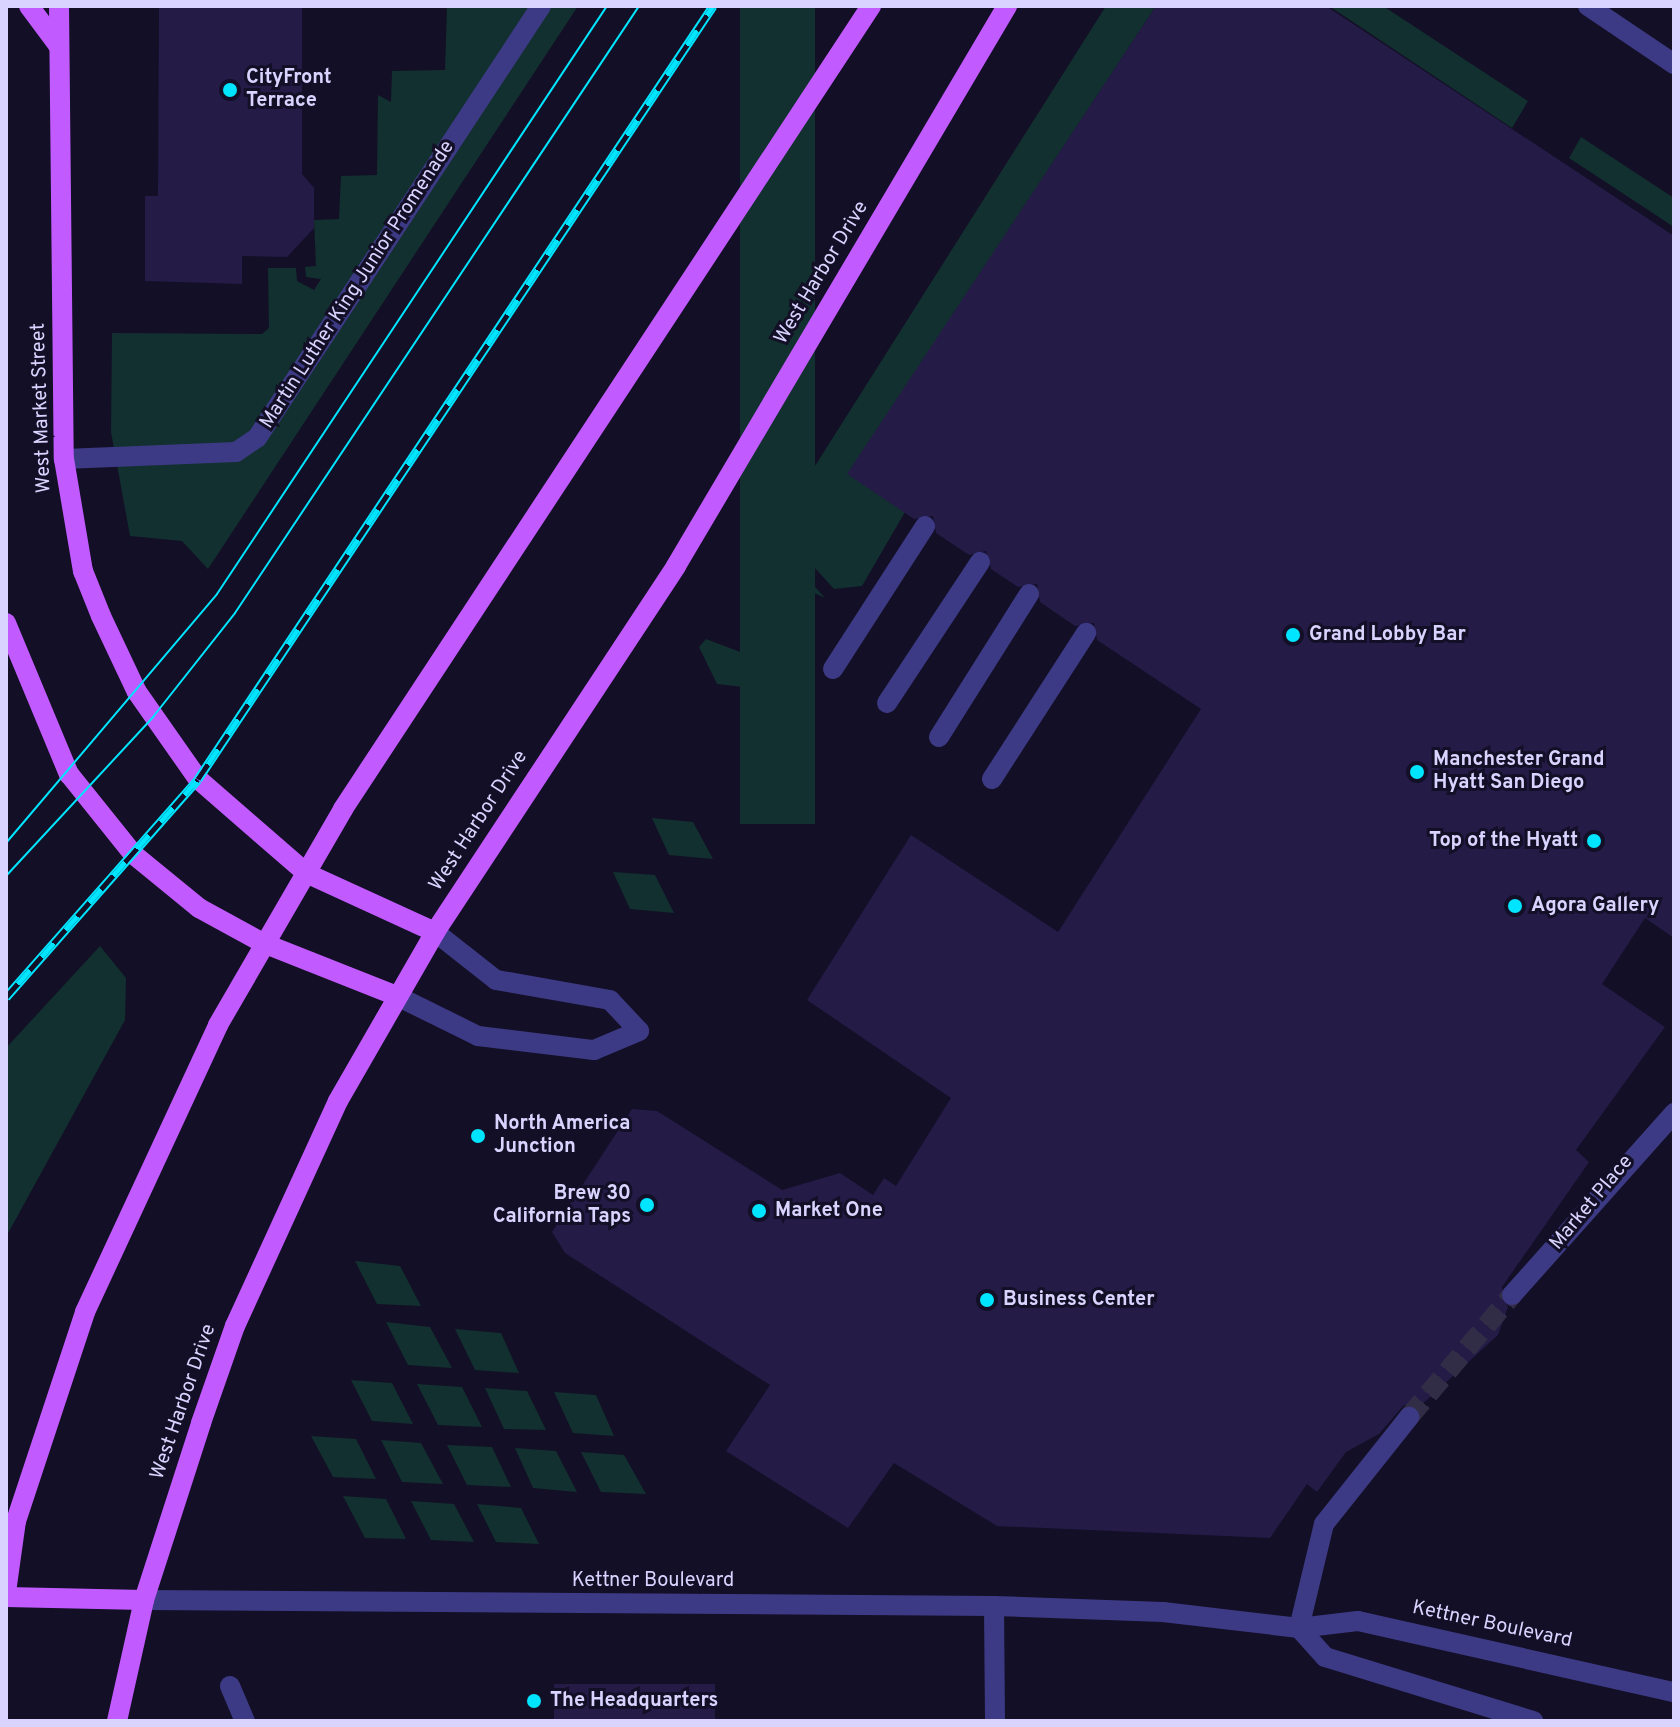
<!DOCTYPE html>
<style>
body{margin:0}
#map{position:relative;width:1680px;height:1727px;overflow:hidden;background:#130f26;font-family:Overpass,sans-serif}
div>[style]{position:absolute}
.green>*{inset:0;background:#12302f;transform-origin:0 0}
.building>*{inset:0;background:#241b47;transform-origin:0 0}
.minor-tunnel>*{height:20px;margin-top:-10px;transform-origin:0;background:repeating-linear-gradient(90deg,#312d47 0 20px,transparent 0 30px)}
.minor>*{height:20px;margin:-10px;padding:0 10px;transform-origin:10px;border-radius:10px;background:#3d3a85}
.major>*{height:20px;margin:-10px;padding:0 10px;transform-origin:10px;border-radius:10px;background:#c25bff}
.tram>*{height:2px;margin:-1px;padding:0 1px;transform-origin:1px;border-radius:1px;background:#00e5ff}
.rail>*{height:9px;margin-top:-4.5px;transform-origin:0;background:repeating-linear-gradient(90deg,#130f26 0 18px,#00e5ff 0 36px);box-sizing:border-box;border-block:2px solid #00e5ff}
.dots>*{width:22px;height:22px;translate:-50% -50%;box-sizing:border-box;border:4px solid #130f26;border-radius:50%}
span{translate:-50% -50%;white-space:nowrap;text-align:center;line-height:1.15;-webkit-text-stroke:6px #130f26;paint-order:stroke}
.poi-label{font-size:20px;color:#d9d4ff;font-weight:700}
.left{translate:0 -50%;text-align:left}
.right{translate:-100% -50%;text-align:right}
.street-label{font-size:20px;color:#d9d4ff}
.frame{position:absolute;inset:0;border:8px solid #d9d4ff;pointer-events:none}
</style>
<div id="map">
<div class="green">
<div style="clip-path:polygon(447px 6px,578px 6px,208px 569px,182px 541px,130px 536px,111px 432px,112px 333px,262px 334px,269px 328px,268px 268px,296px 268px,297px 281px,314px 290px,321px 279px,306px 277px,305px 267px,316px 266px,314px 220px,339px 219px,341px 176px,377px 175px,378px 95px,391px 102px,392px 71px,445px 70px)"></div>
<div style="left:740px;top:6px;width:75px;height:818px"></div>
<div style="clip-path:polygon(1106px 6px,1156px 6px,848px 474px,905px 512px,862px 586px,834px 589px,777px 526px)"></div>
<div style="clip-path:polygon(1329px 6px,1383px 6px,1528px 101px,1512px 128px)"></div>
<div style="clip-path:polygon(1581px 137px,1674px 198px,1674px 227px,1569px 158px)"></div>
<div style="clip-path:polygon(772px 539px,825px 598px,782px 578px,771px 563px)"></div>
<div style="clip-path:polygon(706px 639px,743px 653px,760px 689px,717px 684px,699px 647px)"></div>
<div style="clip-path:polygon(652px 818px,693px 822px,713px 859px,669px 855px)"></div>
<div style="clip-path:polygon(613px 872px,655px 875px,674px 913px,630px 909px)"></div>
<div style="clip-path:polygon(100px 946px,126px 978px,125px 1020px,6px 1237px,6px 1048px)"></div>
<div style="clip-path:polygon(355px 1261px,400px 1266px,421px 1306px,377px 1304px)"></div>
<div style="clip-path:polygon(386px 1322px,430px 1327px,452px 1368px,408px 1365px)"></div>
<div style="clip-path:polygon(455px 1329px,501px 1333px,519px 1373px,475px 1370px)"></div>
<div style="clip-path:polygon(351px 1380px,392px 1383px,413px 1424px,372px 1421px)"></div>
<div style="clip-path:polygon(417px 1384px,462px 1387px,482px 1427px,438px 1425px)"></div>
<div style="clip-path:polygon(485px 1388px,527px 1391px,546px 1430px,504px 1429px)"></div>
<div style="clip-path:polygon(554px 1392px,596px 1395px,614px 1436px,573px 1433px)"></div>
<div style="clip-path:polygon(311px 1436px,356px 1439px,376px 1479px,333px 1477px)"></div>
<div style="clip-path:polygon(381px 1440px,421px 1443px,443px 1484px,402px 1482px)"></div>
<div style="clip-path:polygon(447px 1445px,492px 1447px,511px 1487px,467px 1485px)"></div>
<div style="clip-path:polygon(515px 1448px,556px 1451px,577px 1492px,533px 1488px)"></div>
<div style="clip-path:polygon(581px 1452px,624px 1455px,646px 1494px,601px 1492px)"></div>
<div style="clip-path:polygon(343px 1496px,386px 1499px,406px 1539px,365px 1538px)"></div>
<div style="clip-path:polygon(411px 1501px,454px 1504px,474px 1542px,431px 1540px)"></div>
<div style="clip-path:polygon(477px 1504px,521px 1508px,539px 1544px,496px 1542px)"></div>
</div>
<div class="building">
<div style="clip-path:polygon(159px 6px,302px 6px,302px 174px,314px 188px,314px 228px,287px 257px,242px 256px,242px 284px,145px 281px,145px 196px,158px 196px)"></div>
<div style="clip-path:polygon(1156px 6px,1326px 6px,1674px 236px,1674px 938px,1645px 918px,1602px 984px,1665px 1027px,1576px 1150px,1589px 1162px,1502px 1287px,1508px 1307px,1498px 1335px,1418px 1408px,1404px 1405px,1379px 1434px,1346px 1452px,1317px 1492px,1307px 1484px,1270px 1538px,997px 1526px,894px 1463px,848px 1528px,726px 1451px,770px 1385px,565px 1253px,552px 1232px,632px 1109px,657px 1111px,782px 1190px,840px 1173px,873px 1195px,884px 1178px,896px 1186px,951px 1098px,807px 1000px,911px 835px,1058px 932px,1201px 709px,1097px 640px,1094px 623px,1075px 626px,1040px 602px,1037px 584px,1018px 587px,991px 569px,986px 551px,969px 555px,936px 533px,933px 516px,914px 519px,847px 474px)"></div>
<div style="left:715px;top:1684px;width:37px;height:161px;rotate:90deg"></div>
</div>
<div class="minor-tunnel">
<div style="left:1409px;top:1417px;width:160px;rotate:-49.8deg"></div>
</div>
<div class="minor">
<div style="left:1588px;top:6px;width:104px;rotate:34deg"></div>
<div style="left:64px;top:459px;width:172px;rotate:-2.3deg"></div>
<div style="left:236px;top:452px;width:25px;rotate:-34deg"></div>
<div style="left:257px;top:438px;width:517px;rotate:-56.68deg"></div>
<div style="left:833px;top:669px;width:170px;rotate:-57.2deg"></div>
<div style="left:887px;top:703px;width:169px;rotate:-56.6deg"></div>
<div style="left:939px;top:737px;width:169px;rotate:-57.8deg"></div>
<div style="left:992px;top:779px;width:174px;rotate:-57.2deg"></div>
<div style="left:397px;top:996px;width:90px;rotate:26.3deg"></div>
<div style="left:478px;top:1036px;width:117px;rotate:6.9deg"></div>
<div style="left:594px;top:1050px;width:49px;rotate:-22.9deg"></div>
<div style="left:639px;top:1031px;width:42px;rotate:-133.1deg"></div>
<div style="left:610px;top:1000px;width:116px;rotate:-170deg"></div>
<div style="left:496px;top:980px;width:78px;rotate:-141.8deg"></div>
<div style="left:1512px;top:1295px;width:244px;rotate:-48.3deg"></div>
<div style="left:144px;top:1600px;width:850px;rotate:0.4deg"></div>
<div style="left:994px;top:1606px;width:169px;rotate:2deg"></div>
<div style="left:1163px;top:1612px;width:137px;rotate:6.7deg"></div>
<div style="left:1299px;top:1628px;width:59px;rotate:-6.8deg"></div>
<div style="left:1358px;top:1621px;width:324px;rotate:12.7deg"></div>
<div style="left:994px;top:1606px;width:115px;rotate:89.5deg"></div>
<div style="left:1299px;top:1628px;width:39px;rotate:48deg"></div>
<div style="left:1325px;top:1657px;width:218px;rotate:17.1deg"></div>
<div style="left:1299px;top:1628px;width:107px;rotate:-76.5deg"></div>
<div style="left:1324px;top:1524px;width:137px;rotate:-51.5deg"></div>
<div style="left:230px;top:1686px;width:38px;rotate:67deg"></div>
</div>
<div class="major">
<div style="left:29px;top:6px;width:49px;rotate:53.4deg"></div>
<div style="left:59px;top:6px;width:453px;rotate:89.4deg"></div>
<div style="left:64px;top:459px;width:114px;rotate:80.4deg"></div>
<div style="left:83px;top:571px;width:48px;rotate:68.2deg"></div>
<div style="left:101px;top:616px;width:84px;rotate:64.7deg"></div>
<div style="left:137px;top:692px;width:106px;rotate:55deg"></div>
<div style="left:198px;top:779px;width:143px;rotate:41deg"></div>
<div style="left:306px;top:873px;width:142px;rotate:24.6deg"></div>
<div style="left:6px;top:623px;width:164px;rotate:67.4deg"></div>
<div style="left:69px;top:774px;width:102px;rotate:51.3deg"></div>
<div style="left:133px;top:854px;width:85px;rotate:39.3deg"></div>
<div style="left:199px;top:908px;width:73px;rotate:28.7deg"></div>
<div style="left:263px;top:943px;width:144px;rotate:21.6deg"></div>
<div style="left:6px;top:1592px;width:72px;rotate:-82deg"></div>
<div style="left:16px;top:1521px;width:220px;rotate:-71.7deg"></div>
<div style="left:85px;top:1312px;width:316px;rotate:-65.1deg"></div>
<div style="left:218px;top:1025px;width:250px;rotate:-59.9deg"></div>
<div style="left:343px;top:809px;width:961px;rotate:-56.67deg"></div>
<div style="left:6px;top:1597px;width:138px;rotate:1.2deg"></div>
<div style="left:117px;top:1721px;width:124px;rotate:-77.4deg"></div>
<div style="left:144px;top:1600px;width:186px;rotate:-72.1deg"></div>
<div style="left:201px;top:1423px;width:103px;rotate:-70.7deg"></div>
<div style="left:235px;top:1326px;width:247px;rotate:-65.4deg"></div>
<div style="left:338px;top:1101px;width:195px;rotate:-60.1deg"></div>
<div style="left:435px;top:932px;width:438px;rotate:-56.6deg"></div>
<div style="left:676px;top:566px;width:651px;rotate:-59.41deg"></div>
</div>
<div class="tram">
<div style="left:6px;top:843px;width:326px;rotate:-49.7deg"></div>
<div style="left:217px;top:594px;width:706px;rotate:-56.45deg"></div>
<div style="left:6px;top:876px;width:217px;rotate:-47.2deg"></div>
<div style="left:153px;top:717px;width:132px;rotate:-51.7deg"></div>
<div style="left:235px;top:613px;width:729px;rotate:-56.35deg"></div>
</div>
<div class="rail">
<div style="left:6px;top:997px;width:290px;rotate:-48.6deg"></div>
<div style="left:198px;top:779px;width:929px;rotate:-56.33deg"></div>
</div>
<div class="dots">
<div style="left:230px;top:90px;background:#00e5ff"></div>
<div style="left:1293px;top:635px;background:#00e5ff"></div>
<div style="left:1417px;top:772px;background:#00e5ff"></div>
<div style="left:1594px;top:841px;background:#00e5ff"></div>
<div style="left:1515px;top:906px;background:#00e5ff"></div>
<div style="left:478px;top:1136px;background:#00e5ff"></div>
<div style="left:647px;top:1205px;background:#00e5ff"></div>
<div style="left:759px;top:1211px;background:#00e5ff"></div>
<div style="left:987px;top:1300px;background:#00e5ff"></div>
<div style="left:534px;top:1701px;background:#00e5ff"></div>
</div>
<div class="poi-label">
<span class="left" style="left:246px;top:90px">CityFront<br>Terrace</span>
<span class="left" style="left:1309px;top:635px">Grand Lobby Bar</span>
<span class="left" style="left:1433px;top:772px">Manchester Grand<br>Hyatt San Diego</span>
<span class="right" style="left:1578px;top:841px">Top of the Hyatt</span>
<span class="left" style="left:1531px;top:906px">Agora Gallery</span>
<span class="left" style="left:494px;top:1136px">North America<br>Junction</span>
<span class="right" style="left:631px;top:1206px">Brew 30<br>California Taps</span>
<span class="left" style="left:775px;top:1211px">Market One</span>
<span class="left" style="left:1003px;top:1300px">Business Center</span>
<span class="left" style="left:550px;top:1701px">The Headquarters</span>
</div>
<div class="street-label">
<span style="left:822px;top:273px;rotate:-59deg">West Harbor Drive</span>
<span style="left:358px;top:285px;rotate:-57deg">Martin Luther King Junior Promenade</span>
<span style="left:42px;top:408px;rotate:-92deg">West Market Street</span>
<span style="left:479px;top:821px;rotate:-57deg">West Harbor Drive</span>
<span style="left:1592px;top:1203px;rotate:-50deg">Market Place</span>
<span style="left:184px;top:1402px;rotate:-71deg">West Harbor Drive</span>
<span style="left:653px;top:1581px">Kettner Boulevard</span>
<span style="left:1492px;top:1625px;rotate:12deg">Kettner Boulevard</span>
</div>
<div class="frame"></div>
</div>
